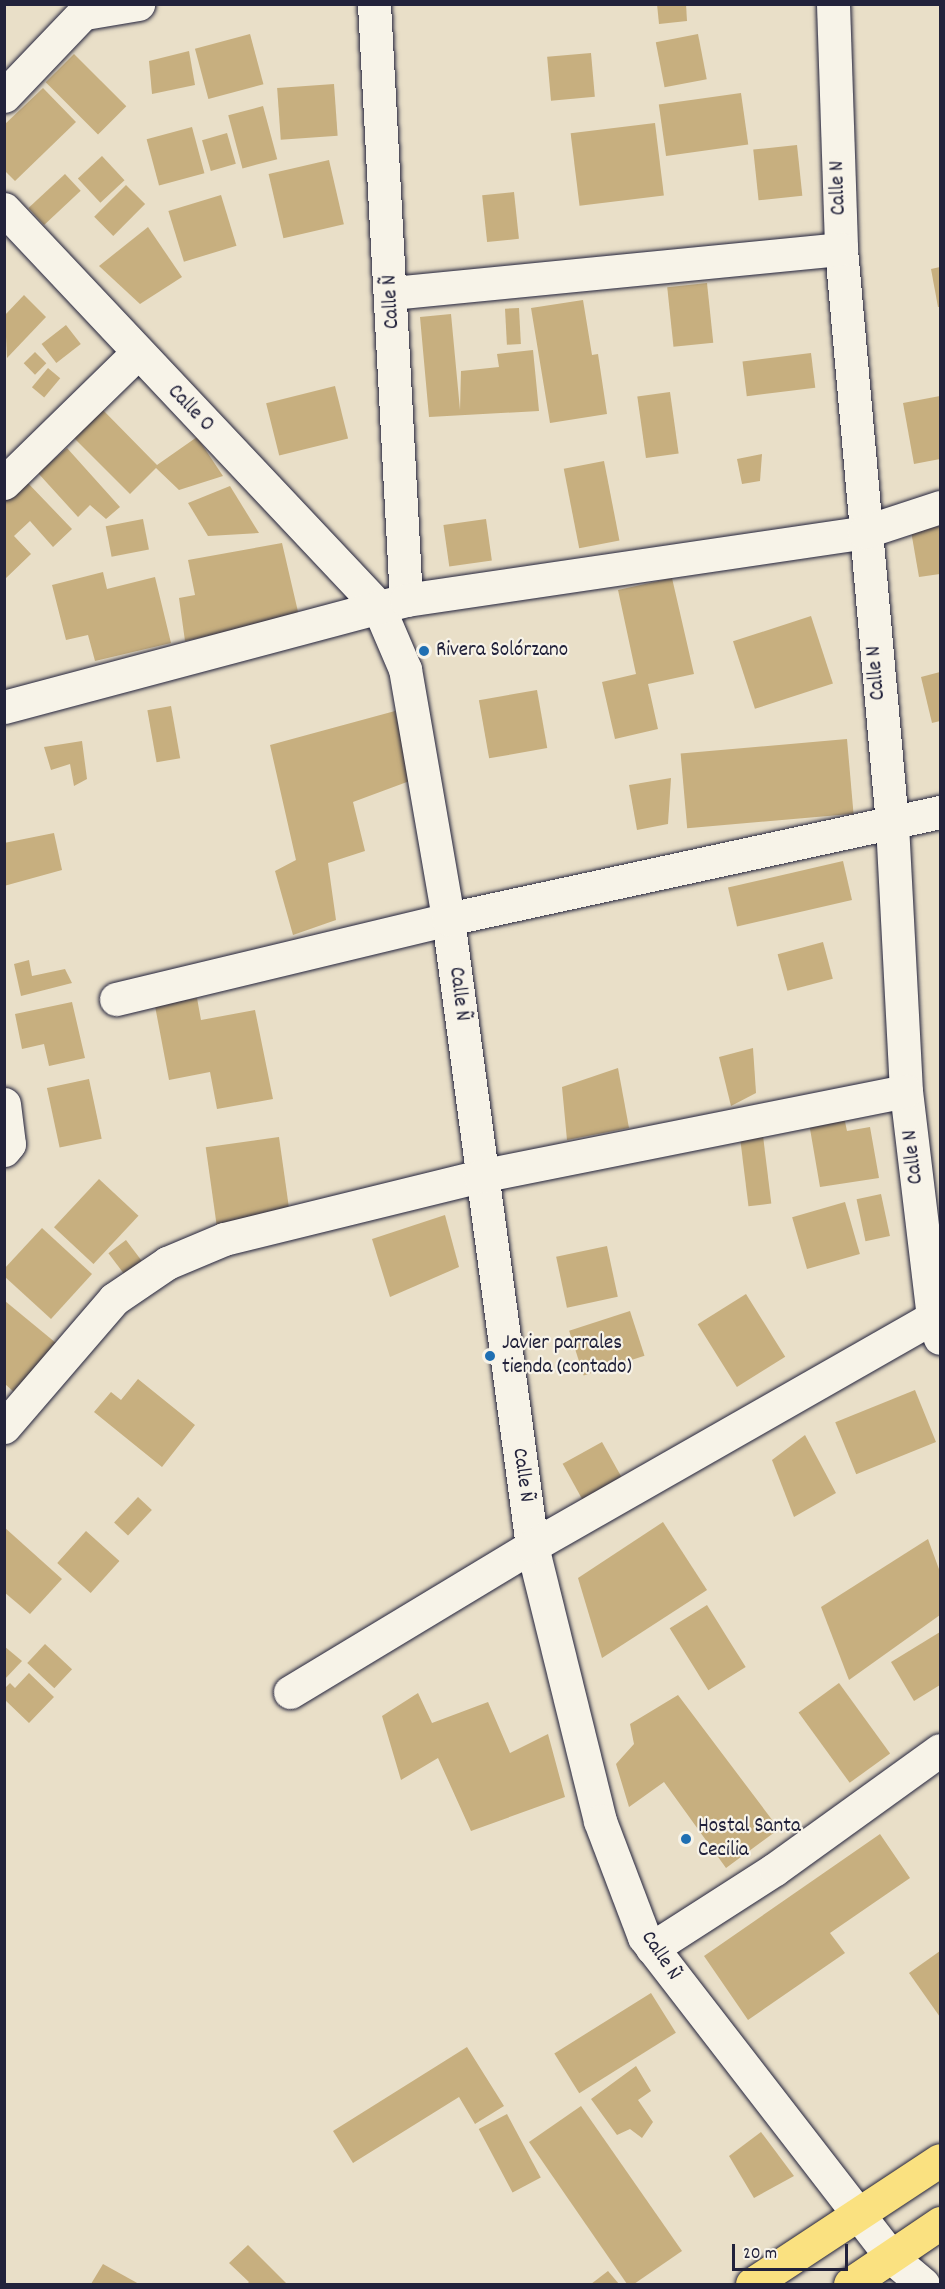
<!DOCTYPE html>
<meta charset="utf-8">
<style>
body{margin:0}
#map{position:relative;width:945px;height:2289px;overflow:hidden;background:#e9dfc8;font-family:Dekko,sans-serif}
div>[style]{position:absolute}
.building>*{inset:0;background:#c7af7f;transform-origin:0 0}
.roads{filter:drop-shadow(0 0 2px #22223b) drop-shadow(0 0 2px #22223b)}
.minor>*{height:33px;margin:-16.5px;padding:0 16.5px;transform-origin:16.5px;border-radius:16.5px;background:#f7f3e8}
.major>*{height:33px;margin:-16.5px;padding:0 16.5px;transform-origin:16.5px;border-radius:16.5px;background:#fae180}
.dots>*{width:16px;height:16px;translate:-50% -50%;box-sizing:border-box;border:3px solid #f7f3e8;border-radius:50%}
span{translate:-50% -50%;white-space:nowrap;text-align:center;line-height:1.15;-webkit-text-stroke:4.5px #f7f3e8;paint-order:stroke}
.street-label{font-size:21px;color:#22223b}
.poi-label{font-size:21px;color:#22223b}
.left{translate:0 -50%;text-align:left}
.frame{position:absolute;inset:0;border:6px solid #22223b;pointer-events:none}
.scale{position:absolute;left:732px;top:2244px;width:116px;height:27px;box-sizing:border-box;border:3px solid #22223b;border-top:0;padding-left:8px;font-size:18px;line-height:21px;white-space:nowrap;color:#22223b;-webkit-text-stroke:4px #f7f3e8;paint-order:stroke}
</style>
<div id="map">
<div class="building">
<div style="clip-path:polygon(657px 4px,686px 4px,687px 21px,659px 24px)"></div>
<div style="left:250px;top:34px;width:52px;height:57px;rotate:75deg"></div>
<div style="left:698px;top:34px;width:46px;height:43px;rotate:79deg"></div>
<div style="clip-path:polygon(189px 51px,195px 85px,152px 94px,149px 61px)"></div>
<div style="left:591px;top:53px;width:44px;height:44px;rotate:85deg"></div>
<div style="left:74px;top:54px;width:74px;height:40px;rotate:45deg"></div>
<div style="left:334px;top:84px;width:52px;height:57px;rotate:86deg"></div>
<div style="clip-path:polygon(43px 88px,76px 122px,15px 181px,4px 170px,4px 125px)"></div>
<div style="left:741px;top:93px;width:52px;height:83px;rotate:82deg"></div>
<div style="left:263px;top:106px;width:55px;height:36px;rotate:75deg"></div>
<div style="left:655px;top:123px;width:73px;height:85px;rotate:83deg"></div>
<div style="left:192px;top:127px;width:48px;height:47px;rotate:75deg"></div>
<div style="left:227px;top:133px;width:32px;height:26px;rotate:74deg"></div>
<div style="left:797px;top:145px;width:51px;height:44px;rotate:84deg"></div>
<div style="left:102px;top:156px;width:33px;height:33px;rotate:47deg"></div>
<div style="left:329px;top:160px;width:66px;height:62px;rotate:77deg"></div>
<div style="left:65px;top:174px;width:23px;height:50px;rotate:47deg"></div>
<div style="left:126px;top:185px;width:27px;height:45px;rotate:45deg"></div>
<div style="left:514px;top:192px;width:47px;height:32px;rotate:84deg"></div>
<div style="left:221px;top:195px;width:53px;height:55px;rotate:73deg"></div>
<div style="clip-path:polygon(148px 227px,182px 277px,140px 304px,99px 266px)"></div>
<div style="clip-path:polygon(940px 267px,940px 307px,938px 307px,931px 269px)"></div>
<div style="left:707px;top:283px;width:60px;height:40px;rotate:84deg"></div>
<div style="clip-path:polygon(24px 295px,46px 317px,7px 358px,5px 315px)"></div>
<div style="clip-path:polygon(583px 300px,592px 355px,598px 354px,607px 414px,550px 423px,531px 308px)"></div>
<div style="left:519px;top:308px;width:36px;height:14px;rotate:87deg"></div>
<div style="clip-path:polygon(451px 314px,460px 410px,461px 371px,499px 367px,497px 354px,533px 350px,539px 411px,429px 417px,420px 317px)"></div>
<div style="left:66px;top:325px;width:24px;height:31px;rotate:52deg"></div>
<div style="left:35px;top:352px;width:16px;height:16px;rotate:45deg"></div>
<div style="left:811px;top:353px;width:35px;height:69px;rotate:83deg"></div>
<div style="left:48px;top:368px;width:16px;height:25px;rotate:40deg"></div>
<div style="left:335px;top:386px;width:54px;height:71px;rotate:76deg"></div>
<div style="left:670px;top:392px;width:62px;height:33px;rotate:82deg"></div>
<div style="clip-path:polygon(940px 396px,940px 459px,914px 464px,903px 403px)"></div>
<div style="clip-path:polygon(101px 408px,157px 465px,197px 437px,223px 476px,179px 490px,156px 468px,130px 494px,72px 436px)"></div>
<div style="clip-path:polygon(67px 448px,120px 507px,106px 519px,90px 505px,78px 517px,38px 473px)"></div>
<div style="clip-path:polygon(762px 454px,760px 481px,742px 484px,737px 459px)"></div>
<div style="left:604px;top:461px;width:81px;height:41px;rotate:79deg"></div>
<div style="clip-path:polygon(25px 480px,72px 529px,53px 547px,30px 521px,14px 536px,31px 554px,4px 580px,4px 499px)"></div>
<div style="clip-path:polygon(230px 486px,259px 533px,208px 536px,188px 503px)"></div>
<div style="left:143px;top:519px;width:31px;height:38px;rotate:79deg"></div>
<div style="left:486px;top:519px;width:42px;height:43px;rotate:82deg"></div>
<div style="clip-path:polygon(940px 526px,940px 574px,919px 577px,911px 531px)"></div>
<div style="clip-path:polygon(282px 543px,299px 616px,185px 641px,179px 598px,195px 595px,188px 560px)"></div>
<div style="clip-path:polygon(103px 572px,107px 589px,155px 577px,171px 643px,95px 661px,88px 635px,66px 640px,52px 585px)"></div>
<div style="clip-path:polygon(672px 578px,694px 674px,648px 684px,658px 729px,615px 739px,602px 682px,636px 674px,618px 590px)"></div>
<div style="left:811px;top:616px;width:71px;height:82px;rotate:72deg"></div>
<div style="clip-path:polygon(940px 672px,940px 721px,932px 723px,921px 677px)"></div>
<div style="left:537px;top:690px;width:59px;height:59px;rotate:80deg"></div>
<div style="left:171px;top:706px;width:53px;height:24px;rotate:80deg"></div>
<div style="clip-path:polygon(395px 711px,415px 779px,353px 802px,365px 851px,328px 863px,336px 920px,293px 935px,275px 871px,296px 860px,270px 745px)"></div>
<div style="left:847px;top:739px;width:75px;height:167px;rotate:85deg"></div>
<div style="clip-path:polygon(82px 741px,87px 779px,74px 786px,70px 764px,51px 770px,44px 747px)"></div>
<div style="clip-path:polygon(671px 778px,668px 824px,637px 830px,629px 785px)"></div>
<div style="clip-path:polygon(54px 833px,62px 870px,4px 886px,4px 843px)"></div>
<div style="left:843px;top:861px;width:40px;height:118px;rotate:77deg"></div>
<div style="left:823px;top:942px;width:38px;height:47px;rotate:75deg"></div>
<div style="clip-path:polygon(29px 960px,32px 976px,65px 969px,72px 983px,21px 996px,14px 964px)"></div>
<div style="clip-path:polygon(197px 998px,201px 1020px,255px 1010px,273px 1099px,217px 1109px,210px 1072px,169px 1080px,155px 1006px)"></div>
<div style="clip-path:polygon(72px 1002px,85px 1058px,49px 1066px,44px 1044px,22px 1049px,15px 1014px)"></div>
<div style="clip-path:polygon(753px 1048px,756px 1093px,731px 1106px,719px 1057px)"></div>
<div style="clip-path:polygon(618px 1068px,629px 1128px,567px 1140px,562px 1087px)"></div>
<div style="left:89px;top:1079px;width:61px;height:43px;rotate:78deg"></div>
<div style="clip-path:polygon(844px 1117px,847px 1131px,870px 1127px,879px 1178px,820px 1187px,809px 1123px)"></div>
<div style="left:763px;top:1136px;width:68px;height:23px;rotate:83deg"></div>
<div style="left:279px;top:1137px;width:83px;height:74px;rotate:82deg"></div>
<div style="left:99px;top:1179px;width:54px;height:66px;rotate:43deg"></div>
<div style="left:881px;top:1194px;width:43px;height:25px;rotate:78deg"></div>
<div style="left:845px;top:1202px;width:54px;height:55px;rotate:74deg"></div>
<div style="clip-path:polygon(445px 1215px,459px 1267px,390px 1297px,372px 1239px)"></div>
<div style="clip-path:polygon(42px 1228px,92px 1274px,51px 1319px,4px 1276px,4px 1269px)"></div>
<div style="left:126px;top:1240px;width:26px;height:22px;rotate:53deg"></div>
<div style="left:607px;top:1246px;width:52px;height:52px;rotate:78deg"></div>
<div style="left:746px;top:1294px;width:74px;height:57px;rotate:58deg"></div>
<div style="clip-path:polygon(5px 1301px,56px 1343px,15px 1393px,5px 1384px)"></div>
<div style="left:630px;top:1311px;width:47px;height:64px;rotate:72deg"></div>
<div style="clip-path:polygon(138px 1379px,195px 1425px,162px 1467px,94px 1412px,111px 1392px,121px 1400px)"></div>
<div style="left:915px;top:1390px;width:56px;height:86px;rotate:68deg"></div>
<div style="clip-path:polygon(805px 1435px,836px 1493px,794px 1517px,772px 1460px)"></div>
<div style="left:602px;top:1442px;width:41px;height:45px;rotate:61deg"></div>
<div style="left:138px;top:1497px;width:19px;height:35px;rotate:43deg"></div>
<div style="clip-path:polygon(663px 1522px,707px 1590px,602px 1658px,578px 1578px)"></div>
<div style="clip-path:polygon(4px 1527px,62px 1579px,30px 1614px,4px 1592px)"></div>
<div style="left:86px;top:1531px;width:45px;height:43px;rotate:42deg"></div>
<div style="clip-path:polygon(928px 1539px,940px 1572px,940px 1615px,849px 1680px,821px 1607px)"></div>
<div style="left:707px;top:1605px;width:73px;height:44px;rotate:58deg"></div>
<div style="clip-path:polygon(940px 1632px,940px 1685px,914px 1701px,891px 1662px)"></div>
<div style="left:45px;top:1644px;width:37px;height:26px;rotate:43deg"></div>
<div style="clip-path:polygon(4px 1646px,22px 1661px,4px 1680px)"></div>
<div style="clip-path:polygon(29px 1673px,54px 1697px,29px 1723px,4px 1699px,4px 1689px,10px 1683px,15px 1688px)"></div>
<div style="left:839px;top:1683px;width:87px;height:50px;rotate:54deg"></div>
<div style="clip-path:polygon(418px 1693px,432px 1723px,488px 1702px,510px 1753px,548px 1734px,565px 1797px,471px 1831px,438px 1758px,401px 1780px,382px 1716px)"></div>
<div style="clip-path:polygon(678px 1695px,779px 1829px,726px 1868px,664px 1782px,629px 1807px,616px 1764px,634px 1744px,630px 1724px)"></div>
<div style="clip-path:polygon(880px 1834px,910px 1878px,830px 1933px,845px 1953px,748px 2020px,704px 1956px)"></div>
<div style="clip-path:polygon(940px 1951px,940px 2017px,909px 1973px)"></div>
<div style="left:651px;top:1993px;width:47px;height:114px;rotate:58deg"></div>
<div style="clip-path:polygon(467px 2047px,504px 2106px,475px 2124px,459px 2097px,353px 2163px,333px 2131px)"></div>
<div style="clip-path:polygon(636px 2066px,651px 2091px,638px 2100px,653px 2122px,642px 2138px,630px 2129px,617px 2135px,591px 2099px)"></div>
<div style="clip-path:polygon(581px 2106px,682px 2251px,634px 2284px,627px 2284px,529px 2142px)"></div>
<div style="left:507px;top:2114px;width:72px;height:32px;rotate:62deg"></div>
<div style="clip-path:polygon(761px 2132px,794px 2176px,754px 2198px,729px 2156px)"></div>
<div style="clip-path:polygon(248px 2245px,287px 2284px,247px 2284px,249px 2282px,229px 2263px)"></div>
<div style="clip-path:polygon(103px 2264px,139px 2284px,91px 2284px)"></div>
<div style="clip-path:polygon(608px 2271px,619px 2284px,591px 2284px)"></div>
</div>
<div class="roads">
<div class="minor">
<div style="left:374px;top:4px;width:597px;rotate:86.93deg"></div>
<div style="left:833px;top:4px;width:245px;rotate:88.1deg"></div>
<div style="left:841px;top:249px;width:577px;rotate:84.93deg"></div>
<div style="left:892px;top:824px;width:267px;rotate:87deg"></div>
<div style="left:906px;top:1091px;width:228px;rotate:83.2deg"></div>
<div style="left:933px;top:1317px;width:22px;rotate:72deg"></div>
<div style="left:85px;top:13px;width:54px;rotate:-9.6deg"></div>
<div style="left:4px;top:96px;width:127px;rotate:-46.3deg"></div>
<div style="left:4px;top:209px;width:545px;rotate:46.71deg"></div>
<div style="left:378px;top:606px;width:69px;rotate:66.8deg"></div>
<div style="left:405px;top:669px;width:254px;rotate:80.2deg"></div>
<div style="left:448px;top:919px;width:633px;rotate:82.37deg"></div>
<div style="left:532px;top:1546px;width:283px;rotate:76.1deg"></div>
<div style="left:600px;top:1821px;width:124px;rotate:69.2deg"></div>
<div style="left:644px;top:1937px;width:404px;rotate:52.3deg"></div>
<div style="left:891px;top:2257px;width:42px;rotate:40.2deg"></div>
<div style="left:392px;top:293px;width:451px;rotate:-5.6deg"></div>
<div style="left:4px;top:483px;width:186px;rotate:-44.3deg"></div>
<div style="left:4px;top:707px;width:416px;rotate:-14.9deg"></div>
<div style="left:406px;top:600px;width:463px;rotate:-8.4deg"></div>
<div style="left:864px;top:532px;width:80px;rotate:-18.2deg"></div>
<div style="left:116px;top:999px;width:342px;rotate:-13.5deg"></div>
<div style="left:448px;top:919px;width:504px;rotate:-12.27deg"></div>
<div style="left:4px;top:1104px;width:40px;rotate:82.9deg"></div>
<div style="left:9px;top:1144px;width:8px;rotate:130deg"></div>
<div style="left:4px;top:1427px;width:169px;rotate:-49.3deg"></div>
<div style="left:114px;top:1299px;width:64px;rotate:-34.2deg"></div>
<div style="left:167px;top:1263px;width:62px;rotate:-22.8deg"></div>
<div style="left:224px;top:1239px;width:264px;rotate:-13.8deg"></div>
<div style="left:480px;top:1176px;width:434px;rotate:-11.3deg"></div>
<div style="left:290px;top:1692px;width:283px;rotate:-31.1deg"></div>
<div style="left:532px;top:1546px;width:470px;rotate:-29.7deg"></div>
<div style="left:652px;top:1948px;width:146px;rotate:-32.7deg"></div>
<div style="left:775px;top:1869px;width:203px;rotate:-35.8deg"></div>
</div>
<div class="major">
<div style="left:752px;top:2284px;width:225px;rotate:-33.4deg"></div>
<div style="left:850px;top:2284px;width:109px;rotate:-34.1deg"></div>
</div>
</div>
<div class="dots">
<div style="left:424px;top:651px;background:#1f6fb2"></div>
<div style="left:490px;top:1356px;background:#1f6fb2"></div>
<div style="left:686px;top:1839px;background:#1f6fb2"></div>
</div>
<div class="street-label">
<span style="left:839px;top:188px;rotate:-92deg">Calle N</span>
<span style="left:392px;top:302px;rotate:-93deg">Calle Ñ</span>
<span style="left:190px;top:409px;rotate:46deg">Calle O</span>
<span style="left:877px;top:673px;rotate:-95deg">Calle N</span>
<span style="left:458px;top:994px;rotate:83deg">Calle Ñ</span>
<span style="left:914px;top:1157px;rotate:-97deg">Calle N</span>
<span style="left:522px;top:1475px;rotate:82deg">Calle Ñ</span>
<span style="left:660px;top:1956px;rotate:56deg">Calle Ñ</span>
</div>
<div class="poi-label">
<span class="left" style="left:436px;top:651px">Rivera Solórzano</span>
<span class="left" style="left:502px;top:1356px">Javier parrales<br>tienda (contado)</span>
<span class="left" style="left:698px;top:1839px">Hostal Santa<br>Cecilia</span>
</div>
<div class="frame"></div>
<div class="scale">20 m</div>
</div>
